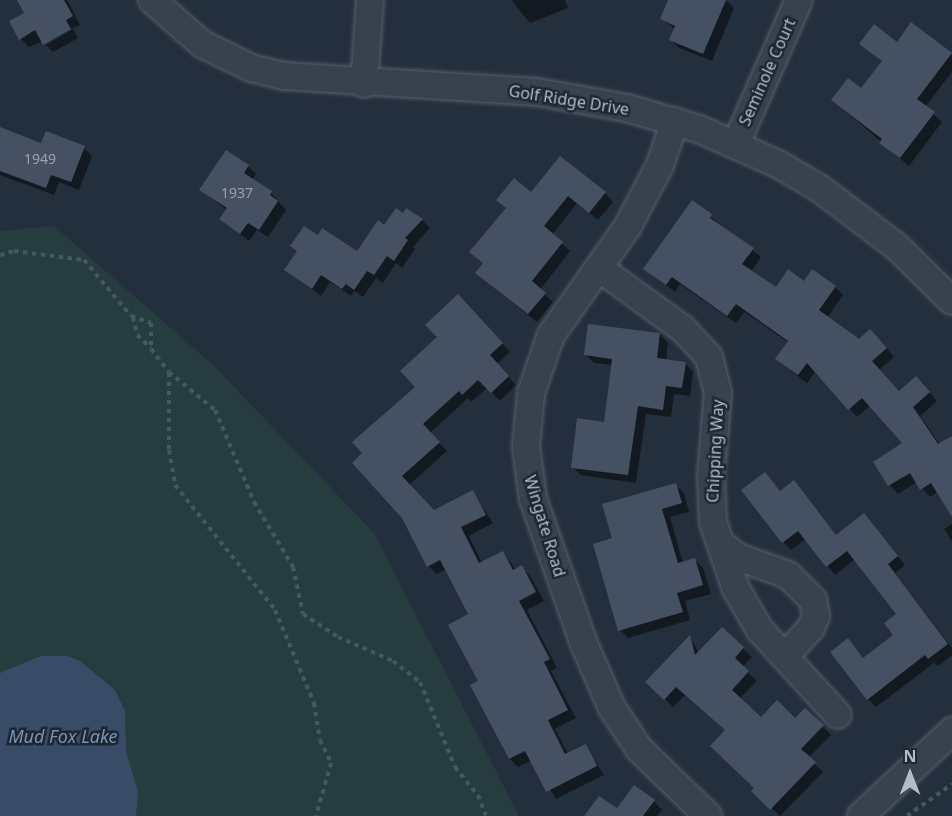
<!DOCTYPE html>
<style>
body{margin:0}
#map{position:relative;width:952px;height:816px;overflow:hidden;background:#242f3e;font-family:"Noto Sans",sans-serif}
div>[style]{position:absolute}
.green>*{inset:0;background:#263c3f}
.water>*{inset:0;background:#394c67}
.shadow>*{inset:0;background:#0007}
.building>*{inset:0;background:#455162}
.path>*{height:4px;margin-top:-2px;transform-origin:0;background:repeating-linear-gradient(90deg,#44595c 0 4.5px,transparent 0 9px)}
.roads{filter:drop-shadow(0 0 2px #565f6c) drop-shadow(0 0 2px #565f6c)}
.street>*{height:26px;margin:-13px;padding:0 13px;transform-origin:13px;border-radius:13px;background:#38414e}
span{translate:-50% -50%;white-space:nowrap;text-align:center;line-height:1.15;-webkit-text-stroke:5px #1d2633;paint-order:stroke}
.number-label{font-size:14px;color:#98a1af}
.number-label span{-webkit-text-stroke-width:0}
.street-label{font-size:16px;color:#b4bcc9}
.water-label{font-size:18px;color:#7c92b1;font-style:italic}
.north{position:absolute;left:880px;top:744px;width:60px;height:60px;-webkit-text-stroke:4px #1d2633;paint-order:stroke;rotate:0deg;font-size:16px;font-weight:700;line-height:24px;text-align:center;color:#b4bcc9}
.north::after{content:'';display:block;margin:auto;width:21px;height:27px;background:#b4bcc9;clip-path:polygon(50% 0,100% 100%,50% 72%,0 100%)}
</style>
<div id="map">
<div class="green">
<div style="clip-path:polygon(54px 226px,213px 365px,374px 533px,519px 816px,0 816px,0 231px)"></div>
</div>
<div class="water">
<div style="clip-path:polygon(41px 656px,67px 656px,80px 661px,115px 690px,125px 711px,126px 752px,138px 792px,136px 816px,0 816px,0 673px)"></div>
</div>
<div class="shadow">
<div style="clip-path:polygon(19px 0,67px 0,80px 25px,29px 47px,21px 39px,26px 13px)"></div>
<div style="clip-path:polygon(511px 0,565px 0,568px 8px,530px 23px)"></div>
<div style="clip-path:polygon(680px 0,726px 0,734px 8px,712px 61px,679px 48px,671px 40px,675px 29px,662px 19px)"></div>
<div style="clip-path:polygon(912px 24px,952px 55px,952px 72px,925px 107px,942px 122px,909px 166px,833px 100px,861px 90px,883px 62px,861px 44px,897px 44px)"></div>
<div style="clip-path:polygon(73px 29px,78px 38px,53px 52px,46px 45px)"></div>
<div style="clip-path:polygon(0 129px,42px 145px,84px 148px,92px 156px,79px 190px,59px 182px,54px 195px,0 175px)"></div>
<div style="clip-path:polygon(248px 166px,256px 174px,252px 180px,271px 193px,286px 210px,268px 237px,257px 230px,249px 241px,221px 219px,227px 210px,201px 190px)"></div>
<div style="clip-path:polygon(605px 193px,613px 202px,598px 220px,577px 203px,552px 235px,570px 251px,540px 290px,553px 302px,537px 322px,486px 281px,484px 264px,471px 252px,531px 194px)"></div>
<div style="clip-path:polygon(692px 202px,761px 257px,751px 272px,776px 289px,804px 283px,835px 287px,843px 295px,827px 318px,859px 341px,879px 339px,894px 357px,879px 370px,899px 393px,924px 386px,937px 401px,920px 416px,940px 445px,952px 437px,952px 514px,938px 492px,930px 497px,917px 482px,898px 494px,890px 485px,875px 462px,904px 444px,871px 405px,857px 417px,816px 371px,807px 383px,786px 367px,777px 359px,789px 343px,745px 312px,736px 323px,680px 284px,675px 292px,645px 269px)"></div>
<div style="clip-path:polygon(403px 215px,422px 220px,430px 228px,413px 247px,415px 249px,402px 268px,396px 263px,383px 283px,376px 278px,363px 297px,354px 291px,351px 296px,330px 282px,321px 296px,286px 270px,298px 252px,292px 246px,318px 237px,358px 253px)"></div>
<div style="clip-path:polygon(466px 304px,510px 352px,497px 364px,516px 385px,500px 401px,487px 388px,471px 402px,468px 398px,430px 433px,447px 451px,409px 485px,434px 512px,473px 492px,493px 523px,469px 536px,482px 563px,503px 553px,516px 570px,522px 567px,530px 576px,544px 601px,527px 610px,557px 668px,551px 671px,576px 718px,555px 729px,568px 754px,585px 746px,604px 775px,556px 799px,532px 760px,518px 767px,510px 759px,472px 686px,480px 682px,470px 615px,447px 569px,437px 574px,428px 566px,403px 517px,354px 464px,417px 387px,439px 338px)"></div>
<div style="clip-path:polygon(660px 334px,668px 343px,666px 361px,685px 363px,693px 372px,690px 396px,674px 394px,671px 417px,646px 414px,636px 483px,581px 475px,572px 467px,605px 423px,613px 365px,594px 363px,586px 355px)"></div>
<div style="clip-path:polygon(765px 474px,781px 492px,794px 482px,837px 536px,864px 515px,905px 565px,895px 573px,952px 648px,952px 655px,938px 666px,934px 663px,876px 707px,868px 699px,848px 640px,864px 659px,896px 636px,898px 615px,855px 559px,835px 575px,806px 539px,791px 550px,783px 542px)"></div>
<div style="clip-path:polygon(675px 485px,684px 493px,689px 512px,670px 517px,683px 563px,695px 560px,703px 568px,711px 594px,685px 601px,690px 620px,628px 638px,620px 630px,614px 539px)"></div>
<div style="clip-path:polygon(952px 524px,952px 541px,944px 529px)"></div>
<div style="clip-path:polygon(723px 629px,752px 657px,742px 667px,757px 681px,739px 699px,761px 719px,795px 720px,805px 710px,831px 735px,808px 758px,823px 772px,780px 816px,753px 791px,756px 788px,726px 731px,686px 694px,673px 707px,647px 682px,690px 638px,699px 653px)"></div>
<div style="clip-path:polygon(654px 801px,662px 810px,657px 816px,586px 816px)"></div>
</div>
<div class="building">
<div style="clip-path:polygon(17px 0,64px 0,73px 16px,66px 20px,71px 29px,43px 45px,35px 30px,19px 40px,9px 21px,24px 13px)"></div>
<div style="clip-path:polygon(668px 0,726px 0,703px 54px,669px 40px,675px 26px,660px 19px)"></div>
<div style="clip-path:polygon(911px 22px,952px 53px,917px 99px,935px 112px,900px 158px,879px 143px,882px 139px,831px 100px,848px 78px,861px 88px,882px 61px,859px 44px,874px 24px,897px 42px)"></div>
<div style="clip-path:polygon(0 127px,41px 143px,46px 131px,85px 146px,71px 182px,51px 175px,46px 188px,0 171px)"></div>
<div style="clip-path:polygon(226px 150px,249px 165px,244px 173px,272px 191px,270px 195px,278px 201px,259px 230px,248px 223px,240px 234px,219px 219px,227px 208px,199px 190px)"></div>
<div style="clip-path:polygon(560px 156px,606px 192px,589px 213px,568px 196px,544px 226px,563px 242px,532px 281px,546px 293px,528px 314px,475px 273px,483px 263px,469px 252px,506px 208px,496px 200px,514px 178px,531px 192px)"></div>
<div style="clip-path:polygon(692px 200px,712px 214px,710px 218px,754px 248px,742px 264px,776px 287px,788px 269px,804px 281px,812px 269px,836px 286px,819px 310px,859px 339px,870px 329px,887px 348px,872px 361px,899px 391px,916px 376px,930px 392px,913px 407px,938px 444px,952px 436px,952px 517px,931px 483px,920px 490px,910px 473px,888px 486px,873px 462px,902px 443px,862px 398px,848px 410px,807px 363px,798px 375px,775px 359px,788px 341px,736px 304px,727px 316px,672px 277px,666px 285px,643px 269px)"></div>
<div style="clip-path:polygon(396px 208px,403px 213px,406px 208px,423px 219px,405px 238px,408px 240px,394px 261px,387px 256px,374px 275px,367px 271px,354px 290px,346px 284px,342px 289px,321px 275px,312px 289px,284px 270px,297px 251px,290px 246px,304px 226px,318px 235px,322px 228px,357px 251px,378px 220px,384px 225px)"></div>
<div style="clip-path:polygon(458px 294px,503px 343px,490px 355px,509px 376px,491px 393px,478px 380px,462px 395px,459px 391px,423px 424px,440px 442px,402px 476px,434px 510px,473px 490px,486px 515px,461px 527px,479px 563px,503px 551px,513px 570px,522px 565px,536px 592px,519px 601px,550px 659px,544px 662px,568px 710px,548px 720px,565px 754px,586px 744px,597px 766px,546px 792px,525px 751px,509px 759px,470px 685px,478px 681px,448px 625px,468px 614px,440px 560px,427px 567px,402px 518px,352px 463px,362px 453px,352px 442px,415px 387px,400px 371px,437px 337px,425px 325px)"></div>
<div style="clip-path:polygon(588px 324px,660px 333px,657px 358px,686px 362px,682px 388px,666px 386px,663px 410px,638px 406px,628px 475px,571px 468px,577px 418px,604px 422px,612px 359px,584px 355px)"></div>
<div style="clip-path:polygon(765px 472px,780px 491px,794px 480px,836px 535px,864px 513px,898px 556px,888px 564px,948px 644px,928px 659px,925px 655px,867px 700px,830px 652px,848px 638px,863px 658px,893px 635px,884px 623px,896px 614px,847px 551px,826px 567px,798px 531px,782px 543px,741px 490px)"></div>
<div style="clip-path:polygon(676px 483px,682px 503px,662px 509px,678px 563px,695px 558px,703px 585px,677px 593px,683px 612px,618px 631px,593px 544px,612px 538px,602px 504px)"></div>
<div style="clip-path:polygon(722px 627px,744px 647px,735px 658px,749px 671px,732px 690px,761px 717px,777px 700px,795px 718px,805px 708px,824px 725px,801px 749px,816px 762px,770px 810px,751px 791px,754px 788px,710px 746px,725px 730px,676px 687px,664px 700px,645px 682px,690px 635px,695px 655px)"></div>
<div style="clip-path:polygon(634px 785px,655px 800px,643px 816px,584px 816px,599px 796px,617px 808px)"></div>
</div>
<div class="path">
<div style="left:0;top:255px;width:15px;rotate:-16deg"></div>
<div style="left:14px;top:251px;width:71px;rotate:7.3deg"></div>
<div style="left:84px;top:260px;width:73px;rotate:50deg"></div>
<div style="left:131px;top:316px;width:21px;rotate:19deg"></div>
<div style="left:151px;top:323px;width:26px;rotate:90deg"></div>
<div style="left:151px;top:349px;width:29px;rotate:52deg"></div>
<div style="left:169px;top:372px;width:60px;rotate:39.6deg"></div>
<div style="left:215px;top:410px;width:100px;rotate:67deg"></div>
<div style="left:254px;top:502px;width:76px;rotate:59deg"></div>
<div style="left:293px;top:567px;width:48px;rotate:78deg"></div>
<div style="left:303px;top:614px;width:42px;rotate:33.3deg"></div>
<div style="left:338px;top:637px;width:60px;rotate:23.6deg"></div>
<div style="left:393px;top:661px;width:34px;rotate:38deg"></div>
<div style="left:420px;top:682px;width:92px;rotate:67.6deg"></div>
<div style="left:455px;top:767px;width:36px;rotate:51deg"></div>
<div style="left:478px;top:795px;width:22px;rotate:69deg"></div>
<div style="left:133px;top:317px;width:18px;rotate:77deg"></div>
<div style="left:137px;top:335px;width:19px;rotate:43deg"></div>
<div style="left:169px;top:373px;width:77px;rotate:90deg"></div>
<div style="left:169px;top:450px;width:36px;rotate:80deg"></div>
<div style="left:175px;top:485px;width:160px;rotate:51.3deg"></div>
<div style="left:275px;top:610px;width:101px;rotate:67.2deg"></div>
<div style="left:314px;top:703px;width:37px;rotate:81deg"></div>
<div style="left:320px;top:740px;width:25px;rotate:64deg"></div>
<div style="left:331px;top:763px;width:55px;rotate:105.8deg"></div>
<div style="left:907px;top:816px;width:55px;rotate:-35.4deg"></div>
</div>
<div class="roads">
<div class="street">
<div style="left:152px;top:0;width:67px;rotate:41.3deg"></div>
<div style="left:202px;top:44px;width:55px;rotate:26.1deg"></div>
<div style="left:251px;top:68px;width:34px;rotate:14deg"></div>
<div style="left:284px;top:76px;width:254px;rotate:3.6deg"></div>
<div style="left:537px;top:92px;width:91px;rotate:10.1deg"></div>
<div style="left:627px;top:108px;width:75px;rotate:16.3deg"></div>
<div style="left:699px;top:129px;width:86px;rotate:23.9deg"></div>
<div style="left:778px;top:164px;width:48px;rotate:30.3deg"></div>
<div style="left:819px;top:188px;width:96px;rotate:37deg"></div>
<div style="left:896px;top:246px;width:78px;rotate:44.5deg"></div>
<div style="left:364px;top:84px;width:84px;rotate:-85.9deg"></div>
<div style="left:675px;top:121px;width:46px;rotate:108.8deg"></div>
<div style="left:660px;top:165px;width:69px;rotate:117.7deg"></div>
<div style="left:628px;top:226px;width:133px;rotate:125.2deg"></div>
<div style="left:551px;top:335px;width:61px;rotate:109deg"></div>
<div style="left:531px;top:393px;width:54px;rotate:95.3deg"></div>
<div style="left:526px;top:447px;width:52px;rotate:82.3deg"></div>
<div style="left:533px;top:499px;width:154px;rotate:70.6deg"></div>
<div style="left:584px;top:644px;width:70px;rotate:66.4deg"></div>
<div style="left:612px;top:708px;width:50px;rotate:56.3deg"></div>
<div style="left:640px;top:750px;width:95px;rotate:44.1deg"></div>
<div style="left:736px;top:144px;width:157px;rotate:-66.4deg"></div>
<div style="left:599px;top:268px;width:104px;rotate:36deg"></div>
<div style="left:683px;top:329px;width:38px;rotate:47deg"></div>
<div style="left:709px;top:357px;width:36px;rotate:76deg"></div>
<div style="left:718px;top:392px;width:84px;rotate:94.8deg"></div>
<div style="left:711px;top:476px;width:46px;rotate:87.5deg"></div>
<div style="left:713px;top:522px;width:71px;rotate:71.1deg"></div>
<div style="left:736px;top:589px;width:48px;rotate:59.7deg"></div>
<div style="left:760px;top:630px;width:115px;rotate:47.5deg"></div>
<div style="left:720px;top:543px;width:23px;rotate:38deg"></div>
<div style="left:738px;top:557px;width:53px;rotate:19.8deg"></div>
<div style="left:788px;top:575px;width:35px;rotate:45deg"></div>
<div style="left:813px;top:600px;width:16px;rotate:79deg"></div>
<div style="left:816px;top:616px;width:13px;rotate:113deg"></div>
<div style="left:811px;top:628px;width:38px;rotate:133deg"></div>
<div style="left:861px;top:816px;width:125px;rotate:-43deg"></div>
</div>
</div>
<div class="number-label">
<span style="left:40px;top:159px">1949</span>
<span style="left:237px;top:193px">1937</span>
</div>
<div class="street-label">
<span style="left:767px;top:72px;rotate:-66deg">Seminole Court</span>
<span style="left:569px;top:100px;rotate:9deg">Golf Ridge Drive</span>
<span style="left:715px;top:451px;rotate:-87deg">Chipping Way</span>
<span style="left:545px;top:526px;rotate:73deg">Wingate Road</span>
</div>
<div class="water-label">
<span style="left:63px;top:736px">Mud Fox Lake</span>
</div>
<div class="north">N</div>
</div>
